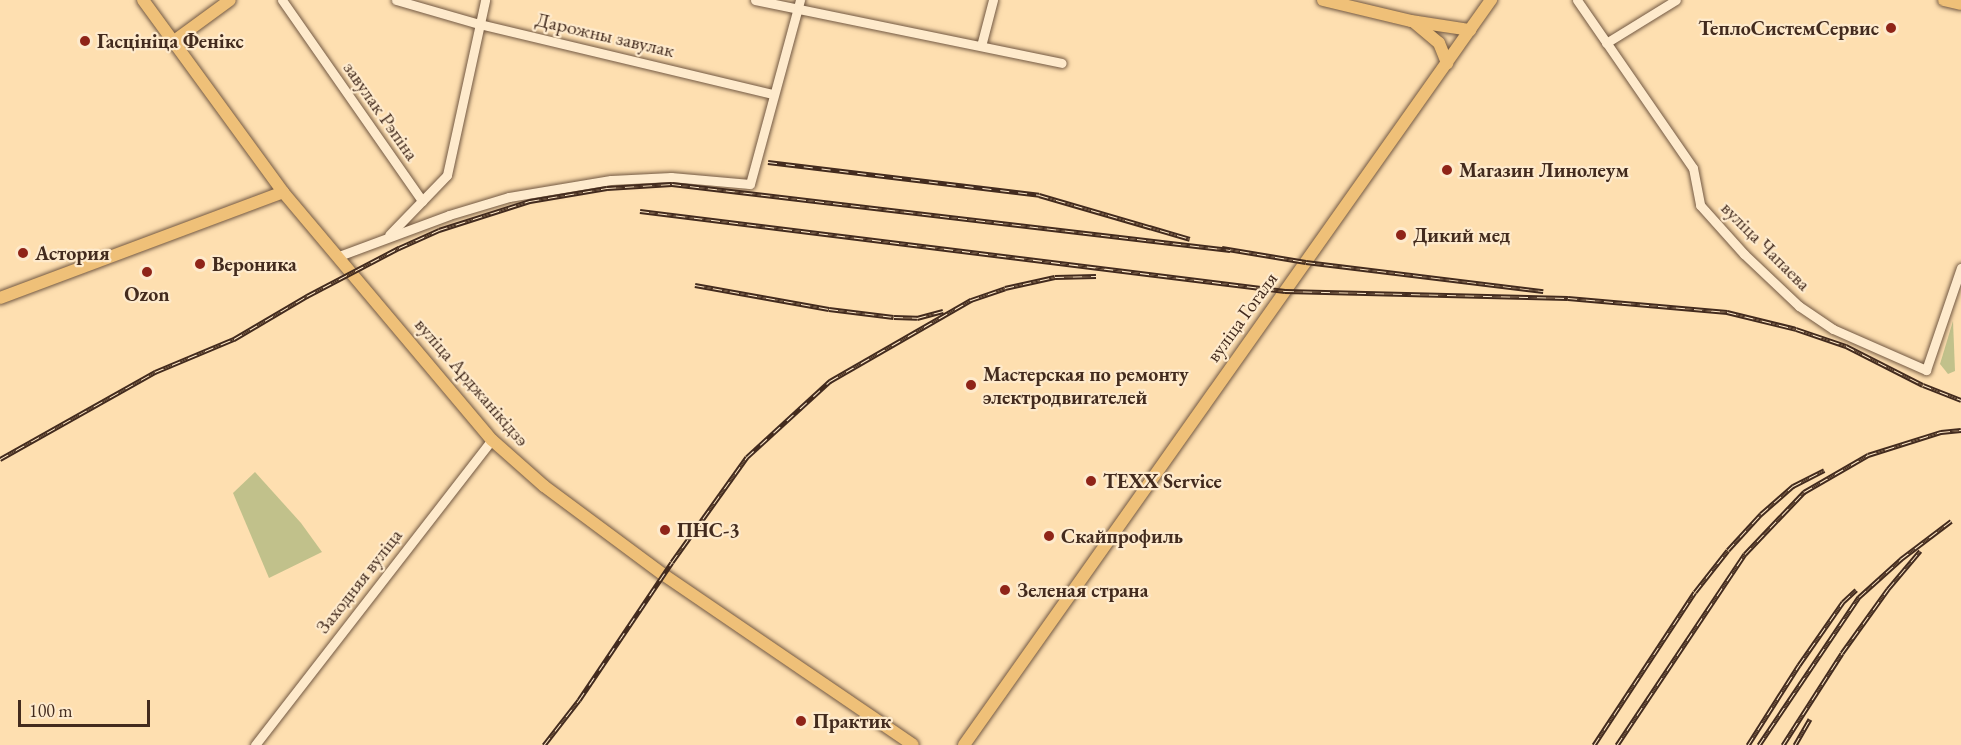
<!DOCTYPE html>
<meta charset="utf-8">
<style>
body{margin:0}
#map{position:relative;width:1961px;height:745px;overflow:hidden;background:#fedfb0;font-family:"EB Garamond",serif}
div>[style]{position:absolute}
.green>*{inset:0;background:#c1c18b}
.roads{filter:drop-shadow(0 0 2px #725842) drop-shadow(0 0 2px #725842)}
.minor>*{height:9px;margin:-4.5px;padding:0 4.5px;transform-origin:4.5px;border-radius:4.5px;background:#feeacc}
.major>*{height:12px;margin:-6px;padding:0 6px;transform-origin:6px;border-radius:6px;background:#efc078}
.rail>*{height:5px;margin-top:-2.5px;transform-origin:0;background:repeating-linear-gradient(90deg,#feeacc 0 9px,#432b1e 0 18px);box-sizing:border-box;border-block:2px solid #432b1e}
.dots>*{width:16px;height:16px;translate:-50% -50%;box-sizing:border-box;border:3px solid #feeacc;border-radius:50%}
span{translate:-50% -50%;white-space:nowrap;text-align:center;line-height:1.15;-webkit-text-stroke:4.5px #feeacc;paint-order:stroke}
.poi-label{font-size:20px;color:#432b1e;font-weight:700}
.right{translate:-100% -50%;text-align:right}
.left{translate:0 -50%;text-align:left}
.street-label{font-size:20px;color:#432b1e}
.scale{position:absolute;left:18px;top:700px;width:132px;height:27px;box-sizing:border-box;border:3px solid #432b1e;border-top:0;padding-left:8px;font-size:18px;line-height:21px;white-space:nowrap;color:#432b1e;-webkit-text-stroke:4px #feeacc;paint-order:stroke}
</style>
<div id="map">
<div class="green">
<div style="clip-path:polygon(1953px 321px,1955px 371px,1948px 374px,1940px 364px)"></div>
<div style="clip-path:polygon(255px 472px,301px 523px,322px 552px,269px 578px,233px 493px)"></div>
</div>
<div class="roads">
<div class="minor">
<div style="left:282px;top:0;width:245px;rotate:55.1deg"></div>
<div style="left:422px;top:201px;width:47px;rotate:134.1deg"></div>
<div style="left:396px;top:0;width:86px;rotate:16.1deg"></div>
<div style="left:479px;top:24px;width:302px;rotate:13.4deg"></div>
<div style="left:755px;top:0;width:313px;rotate:11.6deg"></div>
<div style="left:1577px;top:0;width:204px;rotate:55.4deg"></div>
<div style="left:1693px;top:168px;width:38px;rotate:79deg"></div>
<div style="left:1700px;top:205px;width:66px;rotate:48.1deg"></div>
<div style="left:1744px;top:254px;width:76px;rotate:43.4deg"></div>
<div style="left:1799px;top:306px;width:41px;rotate:34.1deg"></div>
<div style="left:1833px;top:329px;width:102px;rotate:23.8deg"></div>
<div style="left:1926px;top:370px;width:108px;rotate:-71.1deg"></div>
<div style="left:1606px;top:43px;width:82px;rotate:-31.6deg"></div>
<div style="left:981px;top:46px;width:48px;rotate:-75.4deg"></div>
<div style="left:422px;top:201px;width:36px;rotate:-46deg"></div>
<div style="left:447px;top:175px;width:179px;rotate:-77.7deg"></div>
<div style="left:339px;top:256px;width:117px;rotate:-20.4deg"></div>
<div style="left:449px;top:215px;width:63px;rotate:-16.7deg"></div>
<div style="left:509px;top:197px;width:103px;rotate:-9.5deg"></div>
<div style="left:611px;top:180px;width:60px;rotate:-2.9deg"></div>
<div style="left:671px;top:177px;width:79px;rotate:5.1deg"></div>
<div style="left:750px;top:184px;width:191px;rotate:-74.8deg"></div>
<div style="left:255px;top:745px;width:386px;rotate:-52.2deg"></div>
</div>
<div class="major">
<div style="left:143px;top:0;width:238px;rotate:53.9deg"></div>
<div style="left:283px;top:192px;width:324px;rotate:49.9deg"></div>
<div style="left:492px;top:440px;width:69px;rotate:41.5deg"></div>
<div style="left:544px;top:486px;width:149px;rotate:36.6deg"></div>
<div style="left:664px;top:575px;width:301px;rotate:34.3deg"></div>
<div style="left:1323px;top:0;width:90px;rotate:13.4deg"></div>
<div style="left:1411px;top:21px;width:60px;rotate:8.7deg"></div>
<div style="left:1944px;top:0;width:17px;rotate:13deg"></div>
<div style="left:1415px;top:23px;width:31px;rotate:40deg"></div>
<div style="left:1439px;top:43px;width:22px;rotate:68deg"></div>
<div style="left:174px;top:41px;width:69px;rotate:-36.2deg"></div>
<div style="left:0;top:298px;width:302px;rotate:-20.5deg"></div>
<div style="left:964px;top:745px;width:913px;rotate:-54.73deg"></div>
</div>
</div>
<div class="rail">
<div style="left:768px;top:162px;width:273px;rotate:6.9deg"></div>
<div style="left:1039px;top:195px;width:157px;rotate:16.2deg"></div>
<div style="left:640px;top:211px;width:650px;rotate:7.07deg"></div>
<div style="left:1285px;top:291px;width:283px;rotate:1.4deg"></div>
<div style="left:1568px;top:298px;width:160px;rotate:5deg"></div>
<div style="left:1727px;top:312px;width:71px;rotate:13.8deg"></div>
<div style="left:1796px;top:329px;width:53px;rotate:18.8deg"></div>
<div style="left:1846px;top:346px;width:86px;rotate:26.9deg"></div>
<div style="left:1923px;top:385px;width:41px;rotate:21.5deg"></div>
<div style="left:1222px;top:248px;width:85px;rotate:9.5deg"></div>
<div style="left:1306px;top:262px;width:239px;rotate:7deg"></div>
<div style="left:695px;top:285px;width:136px;rotate:10.2deg"></div>
<div style="left:829px;top:309px;width:65px;rotate:7deg"></div>
<div style="left:894px;top:317px;width:23px;rotate:2deg"></div>
<div style="left:917px;top:318px;width:27px;rotate:-15deg"></div>
<div style="left:0;top:459px;width:178px;rotate:-29.3deg"></div>
<div style="left:155px;top:372px;width:86px;rotate:-22.7deg"></div>
<div style="left:234px;top:339px;width:85px;rotate:-30.5deg"></div>
<div style="left:307px;top:296px;width:104px;rotate:-27.6deg"></div>
<div style="left:399px;top:248px;width:44px;rotate:-24.2deg"></div>
<div style="left:439px;top:230px;width:96px;rotate:-17.7deg"></div>
<div style="left:530px;top:201px;width:78px;rotate:-9.6deg"></div>
<div style="left:607px;top:188px;width:65px;rotate:-3.5deg"></div>
<div style="left:672px;top:184px;width:562px;rotate:6.75deg"></div>
<div style="left:544px;top:745px;width:57px;rotate:-52.1deg"></div>
<div style="left:579px;top:700px;width:166px;rotate:-56deg"></div>
<div style="left:672px;top:562px;width:129px;rotate:-54.5deg"></div>
<div style="left:747px;top:457px;width:113px;rotate:-42.5deg"></div>
<div style="left:830px;top:381px;width:163px;rotate:-29.9deg"></div>
<div style="left:971px;top:300px;width:36px;rotate:-19deg"></div>
<div style="left:1005px;top:288px;width:51px;rotate:-12.4deg"></div>
<div style="left:1055px;top:277px;width:41px;rotate:-1.4deg"></div>
<div style="left:1594px;top:745px;width:183px;rotate:-56.6deg"></div>
<div style="left:1695px;top:592px;width:53px;rotate:-51.8deg"></div>
<div style="left:1728px;top:550px;width:49px;rotate:-47.5deg"></div>
<div style="left:1761px;top:514px;width:43px;rotate:-41.2deg"></div>
<div style="left:1793px;top:486px;width:35px;rotate:-27deg"></div>
<div style="left:1617px;top:745px;width:230px;rotate:-56.2deg"></div>
<div style="left:1745px;top:554px;width:86px;rotate:-46.4deg"></div>
<div style="left:1804px;top:492px;width:74px;rotate:-30deg"></div>
<div style="left:1868px;top:455px;width:77px;rotate:-17.5deg"></div>
<div style="left:1941px;top:432px;width:20px;rotate:-6deg"></div>
<div style="left:1748px;top:745px;width:95px;rotate:-57.5deg"></div>
<div style="left:1799px;top:665px;width:77px;rotate:-55.1deg"></div>
<div style="left:1843px;top:602px;width:18px;rotate:-43deg"></div>
<div style="left:1759px;top:745px;width:179px;rotate:-56deg"></div>
<div style="left:1859px;top:597px;width:57px;rotate:-42.1deg"></div>
<div style="left:1901px;top:559px;width:63px;rotate:-37.2deg"></div>
<div style="left:1783px;top:745px;width:109px;rotate:-57.3deg"></div>
<div style="left:1842px;top:653px;width:79px;rotate:-54.3deg"></div>
<div style="left:1888px;top:589px;width:50px;rotate:-49.9deg"></div>
<div style="left:1795px;top:745px;width:30px;rotate:-60deg"></div>
</div>
<div class="dots">
<div style="left:1891px;top:28px;background:#8f2418"></div>
<div style="left:85px;top:41px;background:#8f2418"></div>
<div style="left:1447px;top:170px;background:#8f2418"></div>
<div style="left:1401px;top:235px;background:#8f2418"></div>
<div style="left:23px;top:253px;background:#8f2418"></div>
<div style="left:200px;top:264px;background:#8f2418"></div>
<div style="left:147px;top:272px;background:#8f2418"></div>
<div style="left:971px;top:385px;background:#8f2418"></div>
<div style="left:1091px;top:481px;background:#8f2418"></div>
<div style="left:665px;top:530px;background:#8f2418"></div>
<div style="left:1049px;top:536px;background:#8f2418"></div>
<div style="left:1005px;top:590px;background:#8f2418"></div>
<div style="left:801px;top:721px;background:#8f2418"></div>
</div>
<div class="poi-label">
<span class="right" style="left:1879px;top:28px">ТеплоСистемСервис</span>
<span class="left" style="left:97px;top:41px">Гасцініца Фенікс</span>
<span class="left" style="left:1459px;top:170px">Магазин Линолеум</span>
<span class="left" style="left:1413px;top:235px">Дикий мед</span>
<span class="left" style="left:35px;top:253px">Астория</span>
<span class="left" style="left:212px;top:264px">Вероника</span>
<span style="left:147px;top:294px">Ozon</span>
<span class="left" style="left:983px;top:386px">Мастерская по ремонту<br>электродвигателей</span>
<span class="left" style="left:1103px;top:481px">TEXX Service</span>
<span class="left" style="left:677px;top:530px">ПНС-3</span>
<span class="left" style="left:1061px;top:536px">Скайпрофиль</span>
<span class="left" style="left:1017px;top:590px">Зеленая страна</span>
<span class="left" style="left:813px;top:721px">Практик</span>
</div>
<div class="street-label">
<span style="left:605px;top:35px;rotate:13deg">Дарожны завулак</span>
<span style="left:381px;top:111px;rotate:55deg">завулак Рэпіна</span>
<span style="left:1766px;top:246px;rotate:45deg">вуліца Чапаева</span>
<span style="left:1242px;top:317px;rotate:-54deg">вуліца Гогаля</span>
<span style="left:472px;top:382px;rotate:49deg">вуліца Арджанікідзэ</span>
<span style="left:359px;top:581px;rotate:-52deg">Заходняя вуліца</span>
</div>
<div class="scale">100 m</div>
</div>
